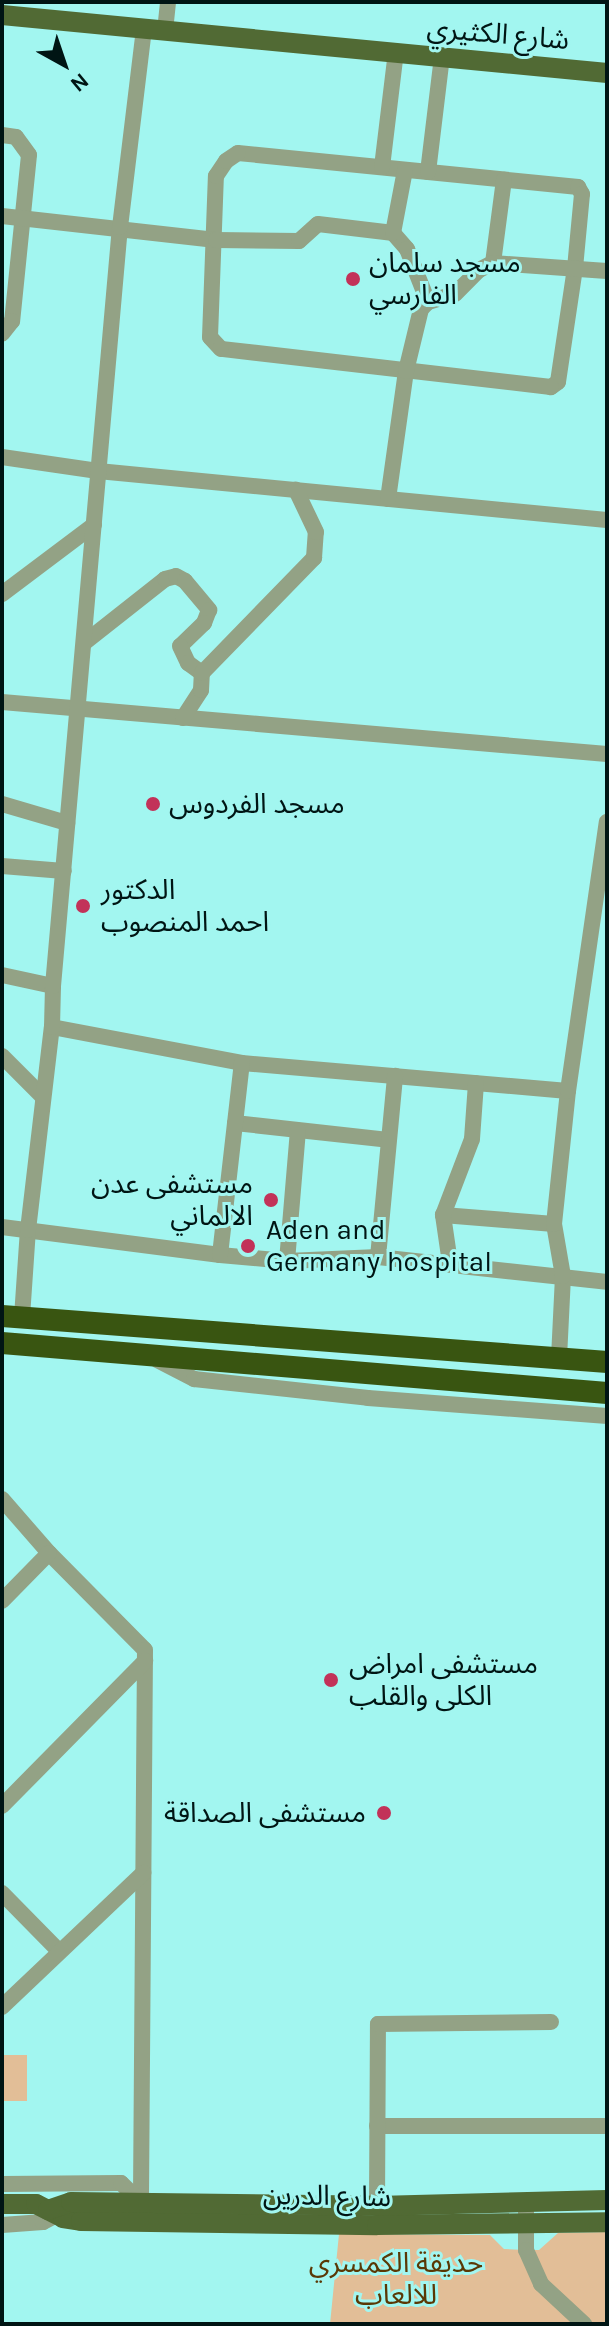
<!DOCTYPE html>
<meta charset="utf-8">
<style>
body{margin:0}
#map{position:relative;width:609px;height:2326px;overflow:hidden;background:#a2f6f0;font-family:Karla,"Noto Sans Arabic",sans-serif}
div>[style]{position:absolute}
.green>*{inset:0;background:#e2be97;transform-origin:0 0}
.minor>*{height:16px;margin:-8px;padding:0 8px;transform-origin:8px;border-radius:8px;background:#93a285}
.major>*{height:20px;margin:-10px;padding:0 10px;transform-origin:10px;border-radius:10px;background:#516a34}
.highway>*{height:22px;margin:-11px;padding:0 11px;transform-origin:11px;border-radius:11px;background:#395511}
.dots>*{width:22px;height:22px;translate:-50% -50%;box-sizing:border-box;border:4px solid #a2f6f0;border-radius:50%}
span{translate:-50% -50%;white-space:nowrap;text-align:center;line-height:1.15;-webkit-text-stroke:6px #a2f6f0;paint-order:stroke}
.street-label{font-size:28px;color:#001514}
.poi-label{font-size:28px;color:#001514}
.left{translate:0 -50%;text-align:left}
.right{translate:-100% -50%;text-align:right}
.park-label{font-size:28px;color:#5a3805}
.frame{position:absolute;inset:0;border:4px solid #001514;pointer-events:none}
.north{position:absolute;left:24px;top:24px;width:80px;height:80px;-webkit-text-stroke:6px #a2f6f0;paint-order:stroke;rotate:140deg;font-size:22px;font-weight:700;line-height:32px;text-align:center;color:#001514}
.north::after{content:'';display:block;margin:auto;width:28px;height:36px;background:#001514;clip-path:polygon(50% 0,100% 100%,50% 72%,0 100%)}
</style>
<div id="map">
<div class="green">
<div style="left:2px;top:2055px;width:25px;height:46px"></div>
<div style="clip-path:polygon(607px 2232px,607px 2324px,330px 2324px,339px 2234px,490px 2235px,504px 2249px,526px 2250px,539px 2250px,558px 2233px)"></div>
</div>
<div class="minor">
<div style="left:165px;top:31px;width:29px;rotate:-84deg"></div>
<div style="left:2px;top:135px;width:14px;rotate:8deg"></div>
<div style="left:16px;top:137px;width:22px;rotate:54deg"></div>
<div style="left:29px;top:155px;width:167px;rotate:95.8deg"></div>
<div style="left:12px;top:321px;width:16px;rotate:128deg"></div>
<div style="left:238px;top:153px;width:342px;rotate:5.7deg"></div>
<div style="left:578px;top:187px;width:8px;rotate:60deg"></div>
<div style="left:582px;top:194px;width:74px;rotate:95.4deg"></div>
<div style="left:575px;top:268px;width:115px;rotate:98.5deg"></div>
<div style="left:558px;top:382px;width:9px;rotate:144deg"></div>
<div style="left:551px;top:387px;width:332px;rotate:-173.4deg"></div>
<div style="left:221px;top:349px;width:16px;rotate:-133deg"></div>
<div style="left:210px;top:337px;width:161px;rotate:-87.9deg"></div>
<div style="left:216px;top:176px;width:18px;rotate:-56deg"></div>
<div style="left:226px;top:161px;width:14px;rotate:-34deg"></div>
<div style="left:382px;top:167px;width:116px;rotate:-83.1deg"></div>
<div style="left:428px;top:172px;width:116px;rotate:-83.1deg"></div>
<div style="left:2px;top:216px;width:215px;rotate:6.4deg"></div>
<div style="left:216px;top:240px;width:83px;rotate:0.7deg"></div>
<div style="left:299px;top:241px;width:25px;rotate:-42deg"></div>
<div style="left:318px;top:224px;width:76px;rotate:6.8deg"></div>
<div style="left:393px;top:233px;width:21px;rotate:49deg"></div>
<div style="left:407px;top:249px;width:57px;rotate:68.4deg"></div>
<div style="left:393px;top:233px;width:64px;rotate:-79.2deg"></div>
<div style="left:493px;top:263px;width:84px;rotate:-82.5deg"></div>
<div style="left:2px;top:457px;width:97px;rotate:8.3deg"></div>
<div style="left:98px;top:471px;width:511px;rotate:5.5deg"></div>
<div style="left:388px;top:499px;width:129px;rotate:-82deg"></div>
<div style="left:406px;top:371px;width:64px;rotate:-76.4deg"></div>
<div style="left:421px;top:309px;width:10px;rotate:-45deg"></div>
<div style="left:428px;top:302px;width:28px;rotate:-17deg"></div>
<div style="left:455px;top:294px;width:34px;rotate:-45deg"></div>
<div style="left:479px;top:270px;width:16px;rotate:-27deg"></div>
<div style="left:493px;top:263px;width:114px;rotate:4deg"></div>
<div style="left:2px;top:594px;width:115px;rotate:-36.9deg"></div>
<div style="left:84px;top:643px;width:103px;rotate:-38.3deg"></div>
<div style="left:165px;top:579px;width:11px;rotate:-15deg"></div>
<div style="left:176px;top:576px;width:10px;rotate:29deg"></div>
<div style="left:185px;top:581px;width:38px;rotate:50deg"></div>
<div style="left:209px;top:610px;width:14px;rotate:111deg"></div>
<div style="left:204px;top:623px;width:33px;rotate:136deg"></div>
<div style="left:180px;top:646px;width:19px;rotate:65deg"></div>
<div style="left:188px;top:663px;width:17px;rotate:36deg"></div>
<div style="left:2px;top:702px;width:607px;rotate:4.91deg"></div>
<div style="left:183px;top:718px;width:33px;rotate:-57deg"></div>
<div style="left:201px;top:690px;width:17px;rotate:-87deg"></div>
<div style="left:202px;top:673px;width:161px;rotate:-45.8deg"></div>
<div style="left:314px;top:558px;width:26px;rotate:-86deg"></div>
<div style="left:316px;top:532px;width:47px;rotate:-115.5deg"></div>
<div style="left:2px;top:804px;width:68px;rotate:16.3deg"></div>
<div style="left:2px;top:866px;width:62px;rotate:4.6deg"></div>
<div style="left:2px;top:975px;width:52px;rotate:12.2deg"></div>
<div style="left:52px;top:1027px;width:193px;rotate:10.7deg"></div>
<div style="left:242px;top:1063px;width:327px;rotate:4.9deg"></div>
<div style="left:2px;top:1056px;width:58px;rotate:45deg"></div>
<div style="left:235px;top:1123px;width:154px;rotate:6.3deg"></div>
<div style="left:443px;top:1215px;width:111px;rotate:4.6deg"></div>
<div style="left:2px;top:1227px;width:220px;rotate:7.3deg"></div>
<div style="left:220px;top:1255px;width:67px;rotate:5.1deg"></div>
<div style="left:287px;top:1261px;width:91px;rotate:-2.5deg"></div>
<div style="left:378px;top:1257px;width:230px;rotate:6.2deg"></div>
<div style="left:220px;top:1255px;width:193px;rotate:-83.5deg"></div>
<div style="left:378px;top:1257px;width:182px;rotate:-84.6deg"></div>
<div style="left:287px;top:1261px;width:131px;rotate:-85.2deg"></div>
<div style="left:450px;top:1263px;width:49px;rotate:-98.3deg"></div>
<div style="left:443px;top:1215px;width:81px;rotate:-69.1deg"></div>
<div style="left:472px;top:1139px;width:56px;rotate:-85.9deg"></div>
<div style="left:22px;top:1317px;width:87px;rotate:-86.1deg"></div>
<div style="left:28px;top:1230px;width:204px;rotate:-83.3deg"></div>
<div style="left:52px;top:1027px;width:41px;rotate:-88.6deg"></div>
<div style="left:53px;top:986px;width:762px;rotate:-84.96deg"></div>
<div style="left:120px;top:227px;width:199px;rotate:-83.1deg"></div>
<div style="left:559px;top:1358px;width:82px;rotate:-87.2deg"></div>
<div style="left:563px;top:1276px;width:53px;rotate:-99.8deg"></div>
<div style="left:554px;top:1224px;width:134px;rotate:-84deg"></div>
<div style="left:568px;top:1091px;width:272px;rotate:-81.8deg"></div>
<div style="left:157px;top:1360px;width:42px;rotate:27.2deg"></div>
<div style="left:194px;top:1379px;width:175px;rotate:6.2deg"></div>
<div style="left:368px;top:1398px;width:240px;rotate:4.3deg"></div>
<div style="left:2px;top:1499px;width:72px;rotate:49deg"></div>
<div style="left:49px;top:1553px;width:136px;rotate:45.3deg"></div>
<div style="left:145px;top:1650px;width:552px;rotate:90.42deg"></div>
<div style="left:2px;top:1601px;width:67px;rotate:-45.6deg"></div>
<div style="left:2px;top:1806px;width:204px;rotate:-45.4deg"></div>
<div style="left:2px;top:1893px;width:81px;rotate:45.5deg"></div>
<div style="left:2px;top:2007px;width:195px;rotate:-43.5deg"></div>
<div style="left:377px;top:2126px;width:230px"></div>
<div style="left:2px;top:2184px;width:119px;rotate:-0.5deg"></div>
<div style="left:121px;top:2183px;width:28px;rotate:44deg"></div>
<div style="left:377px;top:2206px;width:182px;rotate:-89.7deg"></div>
<div style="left:378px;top:2024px;width:173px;rotate:-0.7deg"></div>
<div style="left:526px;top:2212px;width:38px;rotate:90deg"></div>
<div style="left:526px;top:2250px;width:37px;rotate:66deg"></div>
<div style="left:541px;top:2284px;width:59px;rotate:42.9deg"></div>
<div style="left:2px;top:2225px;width:41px;rotate:-4.2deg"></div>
<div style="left:43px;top:2222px;width:16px;rotate:-27deg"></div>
</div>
<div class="major">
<div style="left:2px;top:15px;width:608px;rotate:5.48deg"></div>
<div style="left:2px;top:2204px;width:34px"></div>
<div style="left:36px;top:2204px;width:30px;rotate:27deg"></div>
<div style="left:63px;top:2218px;width:18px;rotate:9deg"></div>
<div style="left:81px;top:2221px;width:296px;rotate:0.8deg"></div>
<div style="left:377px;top:2225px;width:230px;rotate:-0.7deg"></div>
<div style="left:48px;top:2210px;width:24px;rotate:-19deg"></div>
<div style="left:71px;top:2202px;width:306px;rotate:0.7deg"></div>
<div style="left:377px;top:2206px;width:230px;rotate:-1.5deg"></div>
</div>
<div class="highway">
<div style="left:2px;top:1316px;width:607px;rotate:4.35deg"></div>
<div style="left:2px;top:1343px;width:607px;rotate:4.72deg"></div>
</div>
<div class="dots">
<div style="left:353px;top:279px;background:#c23259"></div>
<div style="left:153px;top:804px;background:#c23259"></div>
<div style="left:83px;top:906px;background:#c23259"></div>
<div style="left:271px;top:1200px;background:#c23259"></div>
<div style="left:248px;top:1246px;background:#c23259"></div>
<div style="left:331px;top:1680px;background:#c23259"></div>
<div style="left:384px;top:1813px;background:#c23259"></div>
</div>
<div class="street-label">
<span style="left:498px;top:34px;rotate:5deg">شارع الكثيري</span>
<span style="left:327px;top:2196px;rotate:1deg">شارع الدرين</span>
</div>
<div class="poi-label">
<span class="left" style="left:369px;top:279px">مسجد سلمان<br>الفارسي</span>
<span class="left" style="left:169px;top:804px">مسجد الفردوس</span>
<span class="left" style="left:101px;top:906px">الدكتور<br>احمد المنصوب</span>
<span class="right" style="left:253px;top:1200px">مستشفى عدن<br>الالماني</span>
<span class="left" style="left:266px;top:1246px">Aden and<br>Germany hospital</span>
<span class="left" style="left:349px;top:1680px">مستشفى امراض<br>الكلى والقلب</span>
<span class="right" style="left:366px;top:1813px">مستشفى الصداقة</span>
</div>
<div class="park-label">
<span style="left:396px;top:2279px">حديقة الكمسري<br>للالعاب</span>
</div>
<div class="frame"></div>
<div class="north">N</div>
</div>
